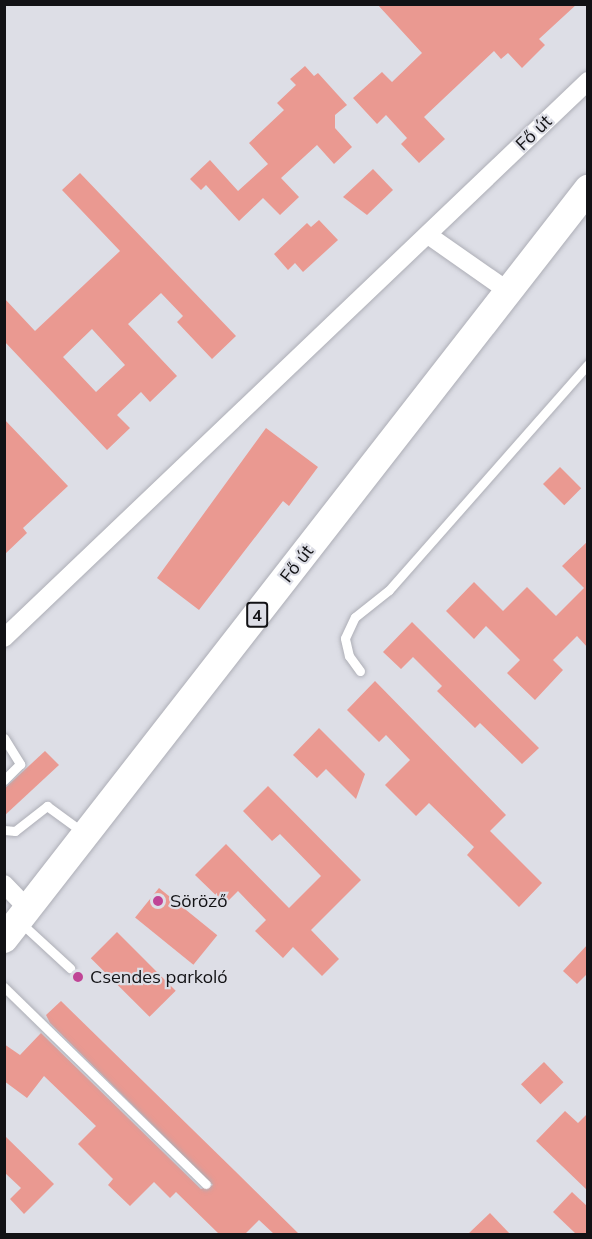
<!DOCTYPE html>
<meta charset="utf-8">
<style>
body{margin:0}
#map{position:relative;width:592px;height:1239px;overflow:hidden;background:#dddee6;font-family:Mulish,sans-serif}
div>[style]{position:absolute}
.building>*{inset:0;background:#ea9991;transform-origin:0 0}
.roads{filter:drop-shadow(0 0 2px #adaeb6) drop-shadow(0 0 2px #adaeb6)}
.lane>*{height:9px;margin:-4.5px;padding:0 4.5px;transform-origin:4.5px;border-radius:4.5px;background:#fff}
.street>*{height:18px;margin:-9px;padding:0 9px;transform-origin:9px;border-radius:9px;background:#fff}
.primary>*{height:28px;margin:-14px;padding:0 14px;transform-origin:14px;border-radius:14px;background:#fff}
.dots>*{width:16px;height:16px;translate:-50% -50%;box-sizing:border-box;border:3px solid #dddee6;border-radius:50%}
span{translate:-50% -50%;white-space:nowrap;text-align:center;line-height:1.15;-webkit-text-stroke:4.5px #dddee6;paint-order:stroke}
.shield-label span{padding:2px 4px;background:#dddee6;border:2px solid;border-radius:4px;-webkit-text-stroke-width:0}
.shield-label{font-size:16px;color:#121215;font-weight:700}
.street-label{font-size:18px;color:#121215}
.poi-label{font-size:18px;color:#121215}
.left{translate:0 -50%;text-align:left}
.frame{position:absolute;inset:0;border:6px solid #121215;pointer-events:none}
</style>
<div id="map">
<div class="building">
<div style="clip-path:polygon(377px 4px,577px 4px,539px 39px,545px 45px,522px 68px,508px 53px,501px 59px,494px 51px,424px 117px,445px 139px,419px 163px,401px 144px,407px 138px,386px 115px,377px 124px,353px 98px,382px 72px,392px 82px,422px 53px)"></div>
<div style="clip-path:polygon(305px 66px,314px 76px,318px 73px,347px 105px,335px 115px,335px 128px,352px 147px,334px 164px,317px 145px,281px 178px,299px 197px,280px 215px,263px 198px,239px 221px,206px 185px,201px 190px,190px 179px,210px 160px,238px 191px,268px 164px,249px 143px,284px 110px,277px 103px,296px 85px,290px 79px)"></div>
<div style="clip-path:polygon(373px 169px,393px 190px,367px 215px,343px 197px)"></div>
<div style="clip-path:polygon(evenodd,80px 173px,236px 336px,212px 359px,177px 322px,183px 316px,161px 293px,128px 324px,177px 376px,150px 402px,141px 392px,117px 415px,130px 428px,107px 450px,4px 341px,4px 298px,35px 331px,120px 251px,62px 190px,80px 173px,92px 329px,125px 365px,96px 392px,63px 357px,92px 329px)"></div>
<div style="clip-path:polygon(319px 220px,338px 240px,303px 272px,295px 263px,288px 270px,274px 254px,307px 223px,311px 227px)"></div>
<div style="clip-path:polygon(4px 419px,68px 486px,23px 528px,27px 533px,4px 555px)"></div>
<div style="clip-path:polygon(266px 428px,318px 467px,289px 506px,283px 501px,199px 610px,157px 578px)"></div>
<div style="left:560px;top:467px;width:30px;height:24px;rotate:45deg"></div>
<div style="clip-path:polygon(588px 541px,588px 648px,577px 636px,553px 660px,563px 670px,535px 700px,507px 673px,520px 660px,486px 626px,474px 639px,446px 611px,474px 582px,503px 611px,527px 587px,556px 616px,584px 588px,562px 566px)"></div>
<div style="clip-path:polygon(412px 622px,539px 748px,522px 764px,480px 723px,475px 728px,437px 691px,442px 686px,413px 657px,401px 669px,383px 652px)"></div>
<div style="clip-path:polygon(375px 681px,506px 815px,490px 831px,542px 883px,519px 907px,467px 855px,474px 847px,429px 803px,416px 816px,385px 785px,410px 760px,386px 735px,379px 742px,347px 710px)"></div>
<div style="clip-path:polygon(319px 728px,365px 774px,356px 799px,326px 769px,317px 778px,293px 755px)"></div>
<div style="clip-path:polygon(45px 751px,59px 765px,4px 816px,4px 789px)"></div>
<div style="clip-path:polygon(268px 786px,361px 880px,311px 930px,339px 959px,322px 976px,293px 947px,283px 958px,255px 931px,266px 920px,238px 891px,225px 904px,195px 875px,226px 844px,289px 908px,321px 876px,280px 834px,272px 841px,243px 811px)"></div>
<div style="left:159px;top:888px;width:75px;height:38px;rotate:39deg"></div>
<div style="left:117px;top:932px;width:83px;height:37px;rotate:45deg"></div>
<div style="clip-path:polygon(588px 944px,588px 973px,577px 984px,563px 971px)"></div>
<div style="clip-path:polygon(61px 1001px,235px 1171px,299px 1234px,274px 1234px,259px 1220px,245px 1234px,219px 1234px,176px 1192px,170px 1198px,154px 1182px,130px 1206px,108px 1185px,113px 1179px,78px 1144px,96px 1126px,44px 1076px,27px 1098px,4px 1081px,4px 1044px,20px 1055px,41px 1033px,201px 1189px,213px 1185px,50px 1023px,46px 1015px)"></div>
<div style="left:544px;top:1062px;width:28px;height:32px;rotate:46deg"></div>
<div style="clip-path:polygon(565px 1111px,578px 1123px,588px 1113px,588px 1191px,536px 1141px)"></div>
<div style="clip-path:polygon(4px 1135px,54px 1184px,24px 1214px,10px 1199px,21px 1188px,4px 1172px)"></div>
<div style="clip-path:polygon(572px 1192px,588px 1207px,588px 1234px,576px 1234px,553px 1212px)"></div>
<div style="clip-path:polygon(490px 1213px,510px 1234px,468px 1234px)"></div>
</div>
<div class="roads">
<div class="lane">
<div style="left:360px;top:671px;width:19px;rotate:-126deg"></div>
<div style="left:349px;top:656px;width:18px;rotate:-103deg"></div>
<div style="left:345px;top:638px;width:23px;rotate:-65deg"></div>
<div style="left:355px;top:617px;width:43px;rotate:-38.5deg"></div>
<div style="left:389px;top:590px;width:301px;rotate:-48.6deg"></div>
<div style="left:4px;top:738px;width:31px;rotate:58deg"></div>
<div style="left:20px;top:764px;width:23px;rotate:135deg"></div>
<div style="left:4px;top:830px;width:11px;rotate:5deg"></div>
<div style="left:15px;top:831px;width:41px;rotate:-38deg"></div>
<div style="left:47px;top:806px;width:46px;rotate:36.1deg"></div>
<div style="left:21px;top:923px;width:67px;rotate:42.6deg"></div>
<div style="left:4px;top:987px;width:282px;rotate:44.3deg"></div>
</div>
<div class="street">
<div style="left:428px;top:235px;width:98px;rotate:35deg"></div>
<div style="left:4px;top:638px;width:807px;rotate:-43.64deg"></div>
<div style="left:4px;top:884px;width:35px;rotate:46deg"></div>
</div>
<div class="primary">
<div style="left:4px;top:939px;width:951px;rotate:-52.09deg"></div>
</div>
</div>
<div class="dots">
<div style="left:158px;top:901px;background:#c04596"></div>
<div style="left:78px;top:977px;background:#c04596"></div>
</div>
<div class="shield-label">
<span style="left:257px;top:615px">4</span>
</div>
<div class="street-label">
<span style="left:534px;top:133px;rotate:-44deg">Fő út</span>
<span style="left:297px;top:564px;rotate:-52deg">Fő út</span>
</div>
<div class="poi-label">
<span class="left" style="left:170px;top:901px">Söröző</span>
<span class="left" style="left:90px;top:977px">Csendes parkoló</span>
</div>
<div class="frame"></div>
</div>
